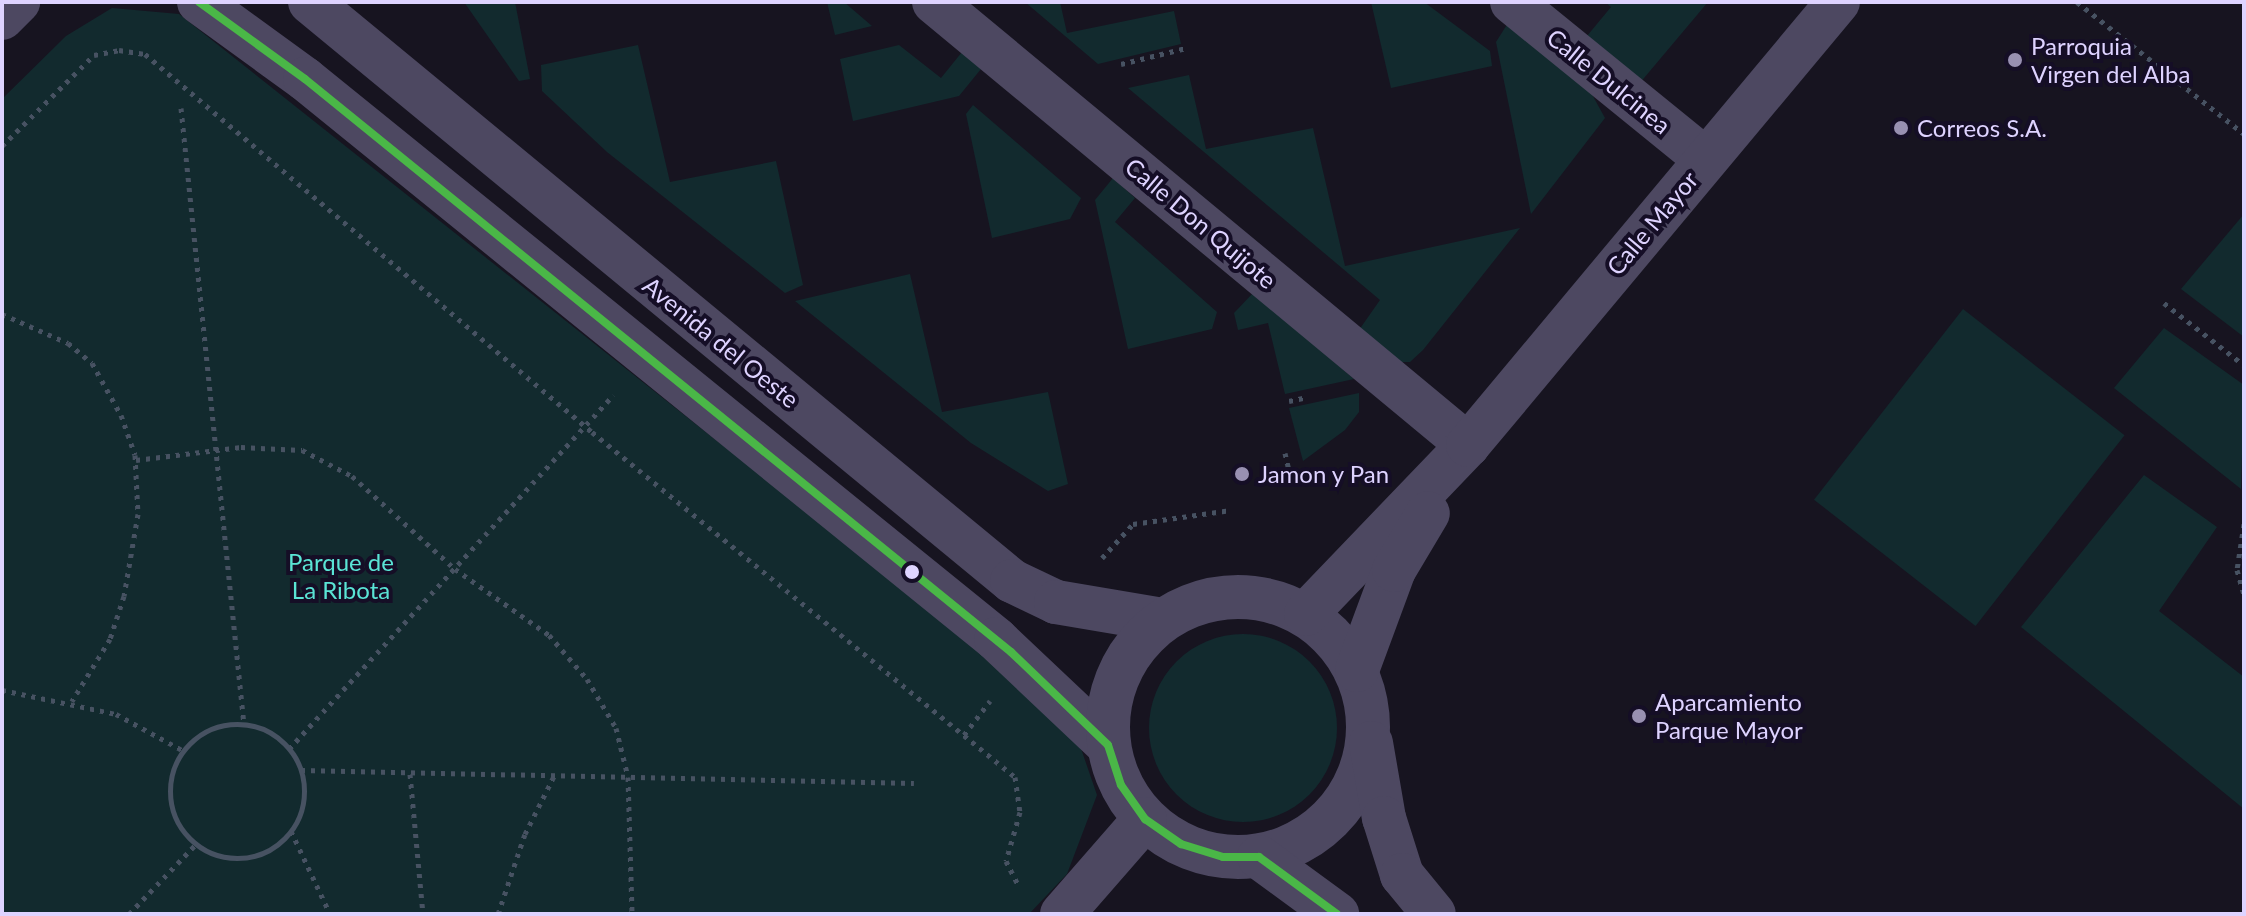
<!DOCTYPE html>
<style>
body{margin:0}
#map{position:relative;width:2246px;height:916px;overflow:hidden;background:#171420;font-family:Lato,sans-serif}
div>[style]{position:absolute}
.green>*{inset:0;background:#122a2e;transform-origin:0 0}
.round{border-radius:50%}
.path>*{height:5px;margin-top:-2.5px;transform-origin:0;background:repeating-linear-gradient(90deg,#475262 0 4px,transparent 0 10px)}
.path>.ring{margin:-2.5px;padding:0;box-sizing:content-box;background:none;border:5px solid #475262;border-radius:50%}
.minor>*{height:44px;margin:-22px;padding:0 22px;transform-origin:22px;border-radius:22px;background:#4d4861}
.minor>.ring{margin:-22px;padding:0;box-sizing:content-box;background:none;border:44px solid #4d4861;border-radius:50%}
.bus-1>*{height:8px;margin:-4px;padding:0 4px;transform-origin:4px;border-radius:4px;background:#4ab747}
.dots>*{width:22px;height:22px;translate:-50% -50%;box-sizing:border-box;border:4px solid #150e26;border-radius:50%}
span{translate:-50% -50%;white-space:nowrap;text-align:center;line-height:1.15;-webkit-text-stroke:8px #150e26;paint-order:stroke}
.poi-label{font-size:24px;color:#ded3ff}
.left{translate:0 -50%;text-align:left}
.street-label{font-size:24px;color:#ded3ff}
.park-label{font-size:24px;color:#5ae4d5}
.frame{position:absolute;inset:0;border:4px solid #ded3ff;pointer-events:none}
</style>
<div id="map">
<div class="green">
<div style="clip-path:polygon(464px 2px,515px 2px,530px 79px,519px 81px)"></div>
<div style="clip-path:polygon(827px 2px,844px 2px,872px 26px,835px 35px)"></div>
<div style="clip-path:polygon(1025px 2px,1060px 2px,1067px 33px,1174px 11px,1181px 44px,1098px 64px)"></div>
<div style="clip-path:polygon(1371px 2px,1424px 2px,1490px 51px,1492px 66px,1391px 88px)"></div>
<div style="clip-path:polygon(1605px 2px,1708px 2px,1639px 84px,1587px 36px,1611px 7px)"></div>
<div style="clip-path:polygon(112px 8px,179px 14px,717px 441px,1006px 658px,1076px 734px,1097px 795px,1067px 874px,1029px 914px,2px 914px,2px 99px,66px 36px)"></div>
<div style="clip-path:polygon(1508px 23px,1589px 89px,1605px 118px,1531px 214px,1496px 42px)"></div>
<div style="clip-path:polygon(638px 45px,670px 182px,776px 161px,803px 285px,785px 293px,607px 152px,542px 91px,541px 65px)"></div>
<div style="clip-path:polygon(899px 45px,941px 78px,962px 52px,981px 69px,959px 96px,853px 121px,840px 59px)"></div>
<div style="clip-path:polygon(1189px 75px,1206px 149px,1313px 128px,1345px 266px,1520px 228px,1423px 350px,1410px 362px,1398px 362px,1359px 330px,1380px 300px,1128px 88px)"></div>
<div style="clip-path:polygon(973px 105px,1081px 198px,1070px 219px,992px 238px,966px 114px)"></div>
<div style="clip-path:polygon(1113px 178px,1135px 198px,1115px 222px,1217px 312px,1212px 329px,1128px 349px,1095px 200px)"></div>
<div style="clip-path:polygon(2244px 214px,2244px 337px,2181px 289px)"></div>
<div style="clip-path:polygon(910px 274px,942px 412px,1048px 392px,1068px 484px,1048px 491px,971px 443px,795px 301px)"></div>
<div style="clip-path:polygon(1253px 293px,1354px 379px,1285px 394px,1268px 323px,1238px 330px,1234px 313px)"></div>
<div style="left:1963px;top:309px;width:205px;height:242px;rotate:38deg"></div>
<div style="clip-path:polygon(2164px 328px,2244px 385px,2241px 489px,2114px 388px)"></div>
<div style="clip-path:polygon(1359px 393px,1359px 412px,1345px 430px,1303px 461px,1289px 408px)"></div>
<div style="clip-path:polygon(2144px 475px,2217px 527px,2159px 611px,2244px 677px,2244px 809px,2021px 627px)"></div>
<div class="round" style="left:1149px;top:634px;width:188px;height:188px"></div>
</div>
<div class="path">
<div style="left:2077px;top:2px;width:213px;rotate:38.3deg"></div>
<div style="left:1121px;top:64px;width:67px;rotate:-13.8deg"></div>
<div style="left:181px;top:108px;width:620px;rotate:84.17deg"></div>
<div style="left:2px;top:146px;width:129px;rotate:-44.7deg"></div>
<div style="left:94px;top:55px;width:25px;rotate:-11deg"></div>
<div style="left:119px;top:50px;width:26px;rotate:9deg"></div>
<div style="left:145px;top:54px;width:585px;rotate:40.22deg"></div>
<div style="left:592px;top:432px;width:546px;rotate:39.2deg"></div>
<div style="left:1015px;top:777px;width:35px;rotate:82deg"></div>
<div style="left:1020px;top:812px;width:51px;rotate:105.9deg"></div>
<div style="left:1006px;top:861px;width:29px;rotate:63deg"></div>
<div style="left:2164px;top:303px;width:101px;rotate:37.8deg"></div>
<div style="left:2px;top:314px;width:72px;rotate:23.7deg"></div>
<div style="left:68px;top:343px;width:31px;rotate:40deg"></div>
<div style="left:92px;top:363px;width:60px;rotate:60.9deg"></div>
<div style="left:121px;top:415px;width:42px;rotate:70.7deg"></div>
<div style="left:135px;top:455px;width:59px;rotate:87.1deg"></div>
<div style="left:138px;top:514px;width:83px;rotate:99.7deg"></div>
<div style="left:124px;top:596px;width:45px;rotate:108deg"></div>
<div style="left:110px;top:639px;width:73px;rotate:121.5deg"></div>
<div style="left:1289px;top:401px;width:19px;rotate:-12deg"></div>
<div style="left:1285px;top:453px;width:17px;rotate:77deg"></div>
<div style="left:136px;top:460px;width:106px;rotate:-7.1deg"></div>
<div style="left:241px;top:447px;width:61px;rotate:2.8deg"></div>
<div style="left:302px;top:450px;width:56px;rotate:27.5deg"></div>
<div style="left:352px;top:476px;width:139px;rotate:42.1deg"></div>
<div style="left:455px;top:569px;width:115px;rotate:35.1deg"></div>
<div style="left:549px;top:635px;width:58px;rotate:49.2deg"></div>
<div style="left:587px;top:679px;width:57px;rotate:59.4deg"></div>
<div style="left:616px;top:728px;width:50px;rotate:76.2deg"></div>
<div style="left:628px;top:777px;width:137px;rotate:88.3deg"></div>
<div style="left:2244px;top:524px;width:47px;rotate:98.7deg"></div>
<div style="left:2237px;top:570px;width:25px;rotate:74deg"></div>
<div style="left:1102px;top:558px;width:46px;rotate:-47.6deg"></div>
<div style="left:1133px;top:524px;width:99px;rotate:-8.1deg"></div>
<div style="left:2px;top:690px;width:116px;rotate:11.9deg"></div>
<div style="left:116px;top:714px;width:77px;rotate:28.6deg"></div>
<div class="ring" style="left:170px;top:724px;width:129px;height:129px"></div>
<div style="left:964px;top:735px;width:43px;rotate:-52.6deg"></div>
<div style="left:289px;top:749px;width:480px;rotate:-47.5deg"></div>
<div style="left:301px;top:770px;width:613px;rotate:1.21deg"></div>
<div style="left:410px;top:774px;width:141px;rotate:84.7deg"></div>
<div style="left:291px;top:831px;width:92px;rotate:64.8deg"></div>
<div style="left:129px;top:914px;width:98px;rotate:-46.2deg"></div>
<div style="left:498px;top:914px;width:84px;rotate:-71.4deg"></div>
<div style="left:525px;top:834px;width:65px;rotate:-63.4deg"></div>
</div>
<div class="minor">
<div style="left:199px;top:2px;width:131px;rotate:36deg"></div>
<div style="left:305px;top:79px;width:889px;rotate:39.02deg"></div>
<div style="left:996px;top:639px;width:154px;rotate:43.4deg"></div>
<div style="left:310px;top:2px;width:910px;rotate:39.52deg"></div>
<div style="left:1012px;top:581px;width:49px;rotate:25.5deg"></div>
<div style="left:1056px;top:602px;width:108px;rotate:9.6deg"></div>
<div style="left:934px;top:2px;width:694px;rotate:39.68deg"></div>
<div style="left:1512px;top:2px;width:249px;rotate:39.1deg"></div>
<div style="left:2px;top:18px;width:23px;rotate:-45deg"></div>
<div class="ring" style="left:1108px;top:597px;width:216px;height:216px"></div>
<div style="left:1306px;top:614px;width:234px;rotate:-46.2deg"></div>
<div style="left:1468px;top:445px;width:577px;rotate:-50.13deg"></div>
<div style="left:1357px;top:670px;width:107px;rotate:-69.7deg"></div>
<div style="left:1394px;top:570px;width:66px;rotate:-59.2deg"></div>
<div style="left:1371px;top:743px;width:76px;rotate:80.2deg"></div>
<div style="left:1384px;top:818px;width:60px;rotate:72.5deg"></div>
<div style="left:1402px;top:875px;width:50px;rotate:50.6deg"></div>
<div style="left:1259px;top:857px;width:97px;rotate:36.2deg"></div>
<div style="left:1062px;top:914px;width:126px;rotate:-48.9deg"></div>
</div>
<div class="bus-1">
<div style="left:199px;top:2px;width:131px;rotate:36deg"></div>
<div style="left:305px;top:79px;width:909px;rotate:39.06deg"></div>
<div style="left:1011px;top:652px;width:134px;rotate:43.8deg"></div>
<div style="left:1108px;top:745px;width:42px;rotate:72deg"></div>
<div style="left:1121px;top:785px;width:42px;rotate:54.8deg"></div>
<div style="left:1145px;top:819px;width:44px;rotate:34.8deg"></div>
<div style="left:1181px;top:844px;width:44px;rotate:17.2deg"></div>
<div style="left:1223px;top:857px;width:36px"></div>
<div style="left:1259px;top:857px;width:97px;rotate:36.2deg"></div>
</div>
<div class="dots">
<div style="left:2015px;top:60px;background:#9890b1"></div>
<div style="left:1901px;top:128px;background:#9890b1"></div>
<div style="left:1242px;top:474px;background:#9890b1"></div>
<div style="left:912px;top:572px;background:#ded3ff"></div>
<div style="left:1639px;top:716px;background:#9890b1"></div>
</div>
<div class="poi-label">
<span class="left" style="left:2031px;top:60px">Parroquia<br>Virgen del Alba</span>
<span class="left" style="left:1917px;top:128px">Correos S.A.</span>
<span class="left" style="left:1258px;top:474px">Jamon y Pan</span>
<span class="left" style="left:1655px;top:716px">Aparcamiento<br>Parque Mayor</span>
</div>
<div class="street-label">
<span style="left:1609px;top:81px;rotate:39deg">Calle Dulcinea</span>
<span style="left:1201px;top:223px;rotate:40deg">Calle Don Quijote</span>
<span style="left:1652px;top:223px;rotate:-50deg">Calle Mayor</span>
<span style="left:721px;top:342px;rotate:39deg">Avenida del Oeste</span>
</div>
<div class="park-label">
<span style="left:341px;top:576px">Parque de<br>La Ribota</span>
</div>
<div class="frame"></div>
</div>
